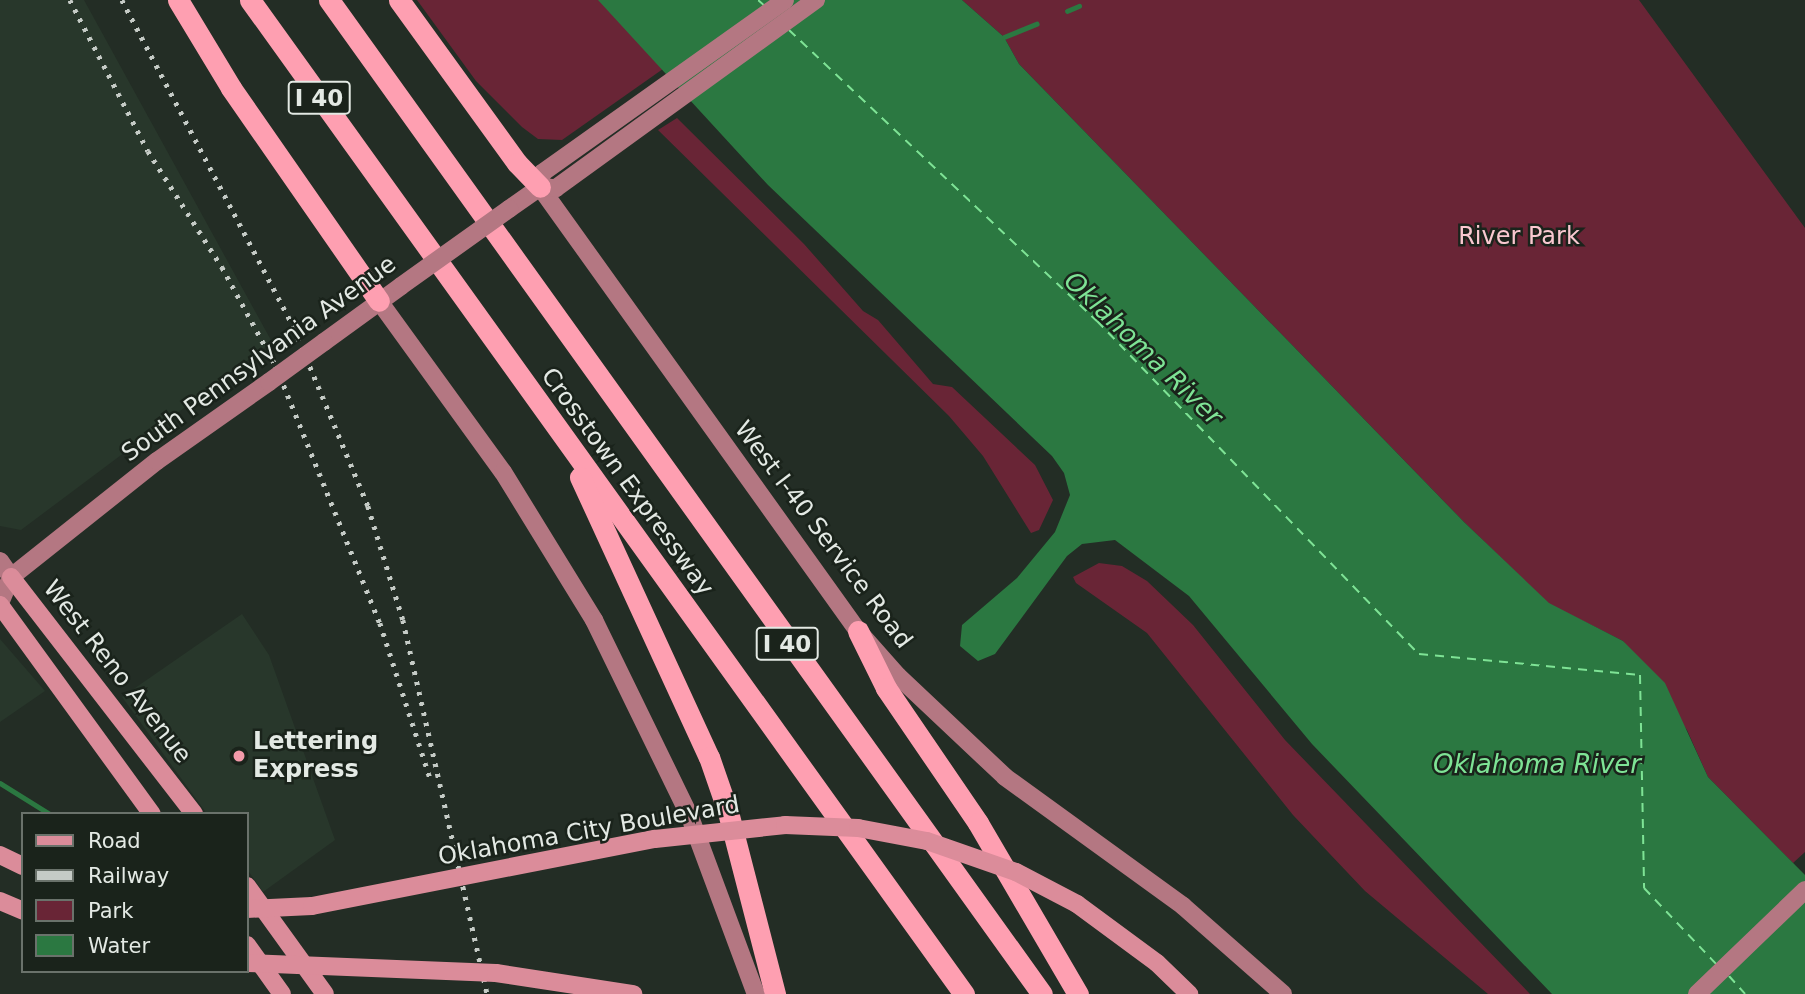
<!DOCTYPE html>
<style>
body{margin:0}
#map{position:relative;width:1805px;height:994px;overflow:hidden;background:#232d25;font-family:"DejaVu Sans",sans-serif}
div>[style]{position:absolute}
.built>*{inset:0;background:#28372b}
.green>*{inset:0;background:#692536}
.water>*{inset:0;background:#2b7841}
.stream>*{height:4.5px;margin:-2.25px;padding:0 2.25px;transform-origin:2.25px;border-radius:2.25px;background:#2b7841}
.ferry>*{height:2px;margin-top:-1px;transform-origin:0;background:repeating-linear-gradient(90deg,#7ee395 0 9px,transparent 0 16px)}
.secondary>*{height:18px;margin:-9px;padding:0 9px;transform-origin:9px;border-radius:9px;background:#b47782}
.primary>*{height:18px;margin:-9px;padding:0 9px;transform-origin:9px;border-radius:9px;background:#db8c9a}
.highway>*{height:21px;margin:-10.5px;padding:0 10.5px;transform-origin:10.5px;border-radius:10.5px;background:#fe9fb1}
.rail>*{height:4.5px;margin-top:-2.25px;transform-origin:0;background:repeating-linear-gradient(90deg,#c5cbc6 0 3.5px,transparent 0 10.5px)}
.secondary-bridge>*{height:18px;margin:-9px;padding:0 9px;transform-origin:9px;border-radius:9px;background:#b47782}
.primary-bridge>*{height:18px;margin:-9px;padding:0 9px;transform-origin:9px;border-radius:9px;background:#db8c9a}
.dots>*{width:19px;height:19px;translate:-50% -50%;box-sizing:border-box;border:4px solid #1a231b;border-radius:50%}
span{translate:-50% -50%;white-space:nowrap;text-align:center;line-height:1.15;-webkit-text-stroke:5px #1a231b;paint-order:stroke}
.shield-label span{padding:2px 5px;background:#1a231b;border:2px solid;border-radius:5px;-webkit-text-stroke-width:0}
.shield-label{font-size:23px;color:#e3e9e4;font-weight:700}
.park-label{font-size:24px;color:#fac8d0}
.street-label{font-size:24px;color:#e3e9e4}
.poi-label{font-size:24px;color:#e3e9e4;font-weight:700}
.left{translate:0 -50%;text-align:left}
.water-label{font-size:26px;color:#7ee395;font-style:italic}
.legend{position:absolute;left:21px;top:812px;width:228px;height:161px;box-sizing:border-box;background:#1a231b;border:2px solid #6a726b;margin:0;padding:9px 12px;list-style:none;font-size:21px;color:#e3e9e4}
.legend li{display:flex;align-items:center;gap:14px;height:35px}
.legend b{width:35px;border:2px solid #6a726b}
</style>
<div id="map">
<div class="built">
<div style="clip-path:polygon(0 0,84px 0,272px 342px,21px 530px,0 526px)"></div>
<div style="clip-path:polygon(242px 614px,269px 655px,335px 840px,263px 892px,247px 869px,247px 814px,207px 814px,122px 697px)"></div>
<div style="clip-path:polygon(0 639px,45px 691px,0 722px)"></div>
</div>
<div class="green">
<div style="clip-path:polygon(417px 0,761px 0,562px 140px,538px 139px,522px 127px,476px 81px)"></div>
<div style="clip-path:polygon(962px 0,1639px 0,1805px 228px,1805px 852px,1793px 863px,1708px 777px,1687px 730px,1623px 641px,1549px 604px,1464px 522px,1019px 64px,1004px 37px)"></div>
<div style="clip-path:polygon(677px 118px,804px 244px,863px 311px,878px 320px,933px 384px,952px 387px,1035px 465px,1053px 500px,1039px 530px,1031px 533px,983px 456px,949px 416px,658px 130px)"></div>
<div style="clip-path:polygon(1099px 563px,1122px 566px,1147px 581px,1193px 625px,1285px 740px,1530px 994px,1488px 994px,1365px 891px,1293px 815px,1147px 633px,1076px 583px,1073px 577px)"></div>
</div>
<div class="water">
<div style="clip-path:polygon(598px 0,962px 0,1004px 37px,1019px 64px,1464px 522px,1549px 603px,1623px 641px,1665px 683px,1708px 777px,1805px 875px,1805px 994px,1552px 994px,1312px 744px,1189px 596px,1115px 540px,1082px 544px,1067px 556px,995px 654px,978px 661px,960px 646px,962px 625px,1017px 578px,1055px 532px,1070px 495px,1064px 473px,1052px 456px,768px 185px)"></div>
</div>
<div class="stream">
<div style="left:1067px;top:11px;width:13px;rotate:-23deg"></div>
<div style="left:1004px;top:37px;width:35px;rotate:-22deg"></div>
<div style="left:0;top:783px;width:59px;rotate:31.8deg"></div>
</div>
<div class="ferry">
<div style="left:758px;top:0;width:9px;rotate:41deg"></div>
<div style="left:789px;top:30px;width:424px;rotate:43.4deg"></div>
<div style="left:1097px;top:321px;width:463px;rotate:46deg"></div>
<div style="left:1419px;top:654px;width:222px;rotate:5.4deg"></div>
<div style="left:1640px;top:675px;width:213px;rotate:88.9deg"></div>
<div style="left:1644px;top:888px;width:106px;rotate:46.5deg"></div>
<div style="left:1729px;top:976px;width:24px;rotate:48deg"></div>
</div>
<div class="secondary">
<div style="left:540px;top:187px;width:546px;rotate:54.39deg"></div>
<div style="left:858px;top:631px;width:60px;rotate:48.4deg"></div>
<div style="left:898px;top:676px;width:147px;rotate:43.3deg"></div>
<div style="left:1005px;top:777px;width:220px;rotate:35.9deg"></div>
<div style="left:1183px;top:906px;width:133px;rotate:41.3deg"></div>
<div style="left:540px;top:187px;width:14px;rotate:-82deg"></div>
<div style="left:542px;top:173px;width:298px;rotate:-35.4deg"></div>
<div style="left:509px;top:209px;width:38px;rotate:-35deg"></div>
<div style="left:540px;top:187px;width:16px;rotate:4deg"></div>
<div style="left:556px;top:188px;width:321px;rotate:-35.9deg"></div>
<div style="left:379px;top:301px;width:211px;rotate:54.1deg"></div>
<div style="left:503px;top:472px;width:174px;rotate:58.4deg"></div>
<div style="left:594px;top:620px;width:219px;rotate:64deg"></div>
<div style="left:690px;top:817px;width:189px;rotate:69.6deg"></div>
<div style="left:324px;top:342px;width:95px;rotate:-36deg"></div>
<div style="left:0;top:561px;width:19px;rotate:55deg"></div>
<div style="left:0;top:603px;width:28px;rotate:-67deg"></div>
<div style="left:11px;top:577px;width:186px;rotate:-38.5deg"></div>
<div style="left:157px;top:461px;width:137px;rotate:-35.2deg"></div>
<div style="left:1697px;top:994px;width:150px;rotate:-43.9deg"></div>
</div>
<div class="primary">
<div style="left:11px;top:577px;width:299px;rotate:52.3deg"></div>
<div style="left:0;top:605px;width:258px;rotate:54deg"></div>
<div style="left:0;top:855px;width:25px;rotate:26deg"></div>
<div style="left:247px;top:886px;width:133px;rotate:54.2deg"></div>
<div style="left:0;top:901px;width:25px;rotate:23deg"></div>
<div style="left:1077px;top:904px;width:99px;rotate:36.4deg"></div>
<div style="left:1157px;top:963px;width:45px;rotate:44.1deg"></div>
<div style="left:247px;top:945px;width:60px;rotate:54.5deg"></div>
</div>
<div class="highway">
<div style="left:178px;top:0;width:103px;rotate:58.9deg"></div>
<div style="left:231px;top:88px;width:259px;rotate:55.2deg"></div>
<div style="left:250px;top:0;width:1224px;rotate:54.31deg"></div>
<div style="left:329px;top:0;width:1223px;rotate:54.35deg"></div>
<div style="left:399px;top:0;width:201px;rotate:54.1deg"></div>
<div style="left:517px;top:163px;width:33px;rotate:46deg"></div>
<div style="left:580px;top:477px;width:308px;rotate:65.3deg"></div>
<div style="left:709px;top:757px;width:58px;rotate:70.9deg"></div>
<div style="left:728px;top:812px;width:188px;rotate:75.5deg"></div>
<div style="left:858px;top:631px;width:64px;rotate:63.8deg"></div>
<div style="left:886px;top:688px;width:163px;rotate:55.7deg"></div>
<div style="left:978px;top:823px;width:198px;rotate:59.7deg"></div>
</div>
<div class="rail">
<div style="left:70px;top:0;width:170px;rotate:62.7deg"></div>
<div style="left:148px;top:151px;width:138px;rotate:57.5deg"></div>
<div style="left:222px;top:267px;width:113px;rotate:61.4deg"></div>
<div style="left:276px;top:366px;width:277px;rotate:68deg"></div>
<div style="left:380px;top:623px;width:163px;rotate:72.1deg"></div>
<div style="left:122px;top:0;width:370px;rotate:62.3deg"></div>
<div style="left:294px;top:328px;width:193px;rotate:67.4deg"></div>
<div style="left:368px;top:506px;width:119px;rotate:72.9deg"></div>
<div style="left:403px;top:620px;width:383px;rotate:77.3deg"></div>
</div>
<div class="secondary-bridge">
<div style="left:401px;top:286px;width:133px;rotate:-35.5deg"></div>
<div style="left:269px;top:382px;width:68px;rotate:-36deg"></div>
</div>
<div class="primary-bridge">
<div style="left:247px;top:909px;width:65px;rotate:-2.6deg"></div>
<div style="left:312px;top:906px;width:349px;rotate:-11.1deg"></div>
<div style="left:655px;top:839px;width:131px;rotate:-6.1deg"></div>
<div style="left:785px;top:825px;width:73px;rotate:2.4deg"></div>
<div style="left:858px;top:828px;width:70px;rotate:10.7deg"></div>
<div style="left:927px;top:841px;width:94px;rotate:19.2deg"></div>
<div style="left:1016px;top:872px;width:69px;rotate:27.7deg"></div>
<div style="left:247px;top:963px;width:249px;rotate:2.3deg"></div>
<div style="left:496px;top:973px;width:139px;rotate:8.7deg"></div>
</div>
<div class="dots">
<div style="left:239px;top:756px;background:#f39aaa"></div>
</div>
<div class="shield-label">
<span style="left:319px;top:98px">I 40</span>
<span style="left:787px;top:644px">I 40</span>
</div>
<div class="park-label">
<span style="left:1519px;top:237px">River Park</span>
</div>
<div class="street-label">
<span style="left:259px;top:359px;rotate:-36deg">South Pennsylvania Avenue</span>
<span style="left:627px;top:482px;rotate:54deg">Crosstown Expressway</span>
<span style="left:823px;top:535px;rotate:53deg">West I-40 Service Road</span>
<span style="left:117px;top:672px;rotate:52deg">West Reno Avenue</span>
<span style="left:589px;top:831px;rotate:-10deg">Oklahoma City Boulevard</span>
</div>
<div class="poi-label">
<span class="left" style="left:253px;top:756px">Lettering<br>Express</span>
</div>
<div class="water-label">
<span style="left:1143px;top:349px;rotate:44deg">Oklahoma River</span>
<span style="left:1537px;top:765px">Oklahoma River</span>
</div>
<ul class="legend">
<li><b style="height:9px;background:#db8c9a"></b>Road</li>
<li><b style="height:9px;background:#c5cbc6"></b>Railway</li>
<li><b style="height:19px;background:#692536"></b>Park</li>
<li><b style="height:19px;background:#2b7841"></b>Water</li>
</ul>
</div>
